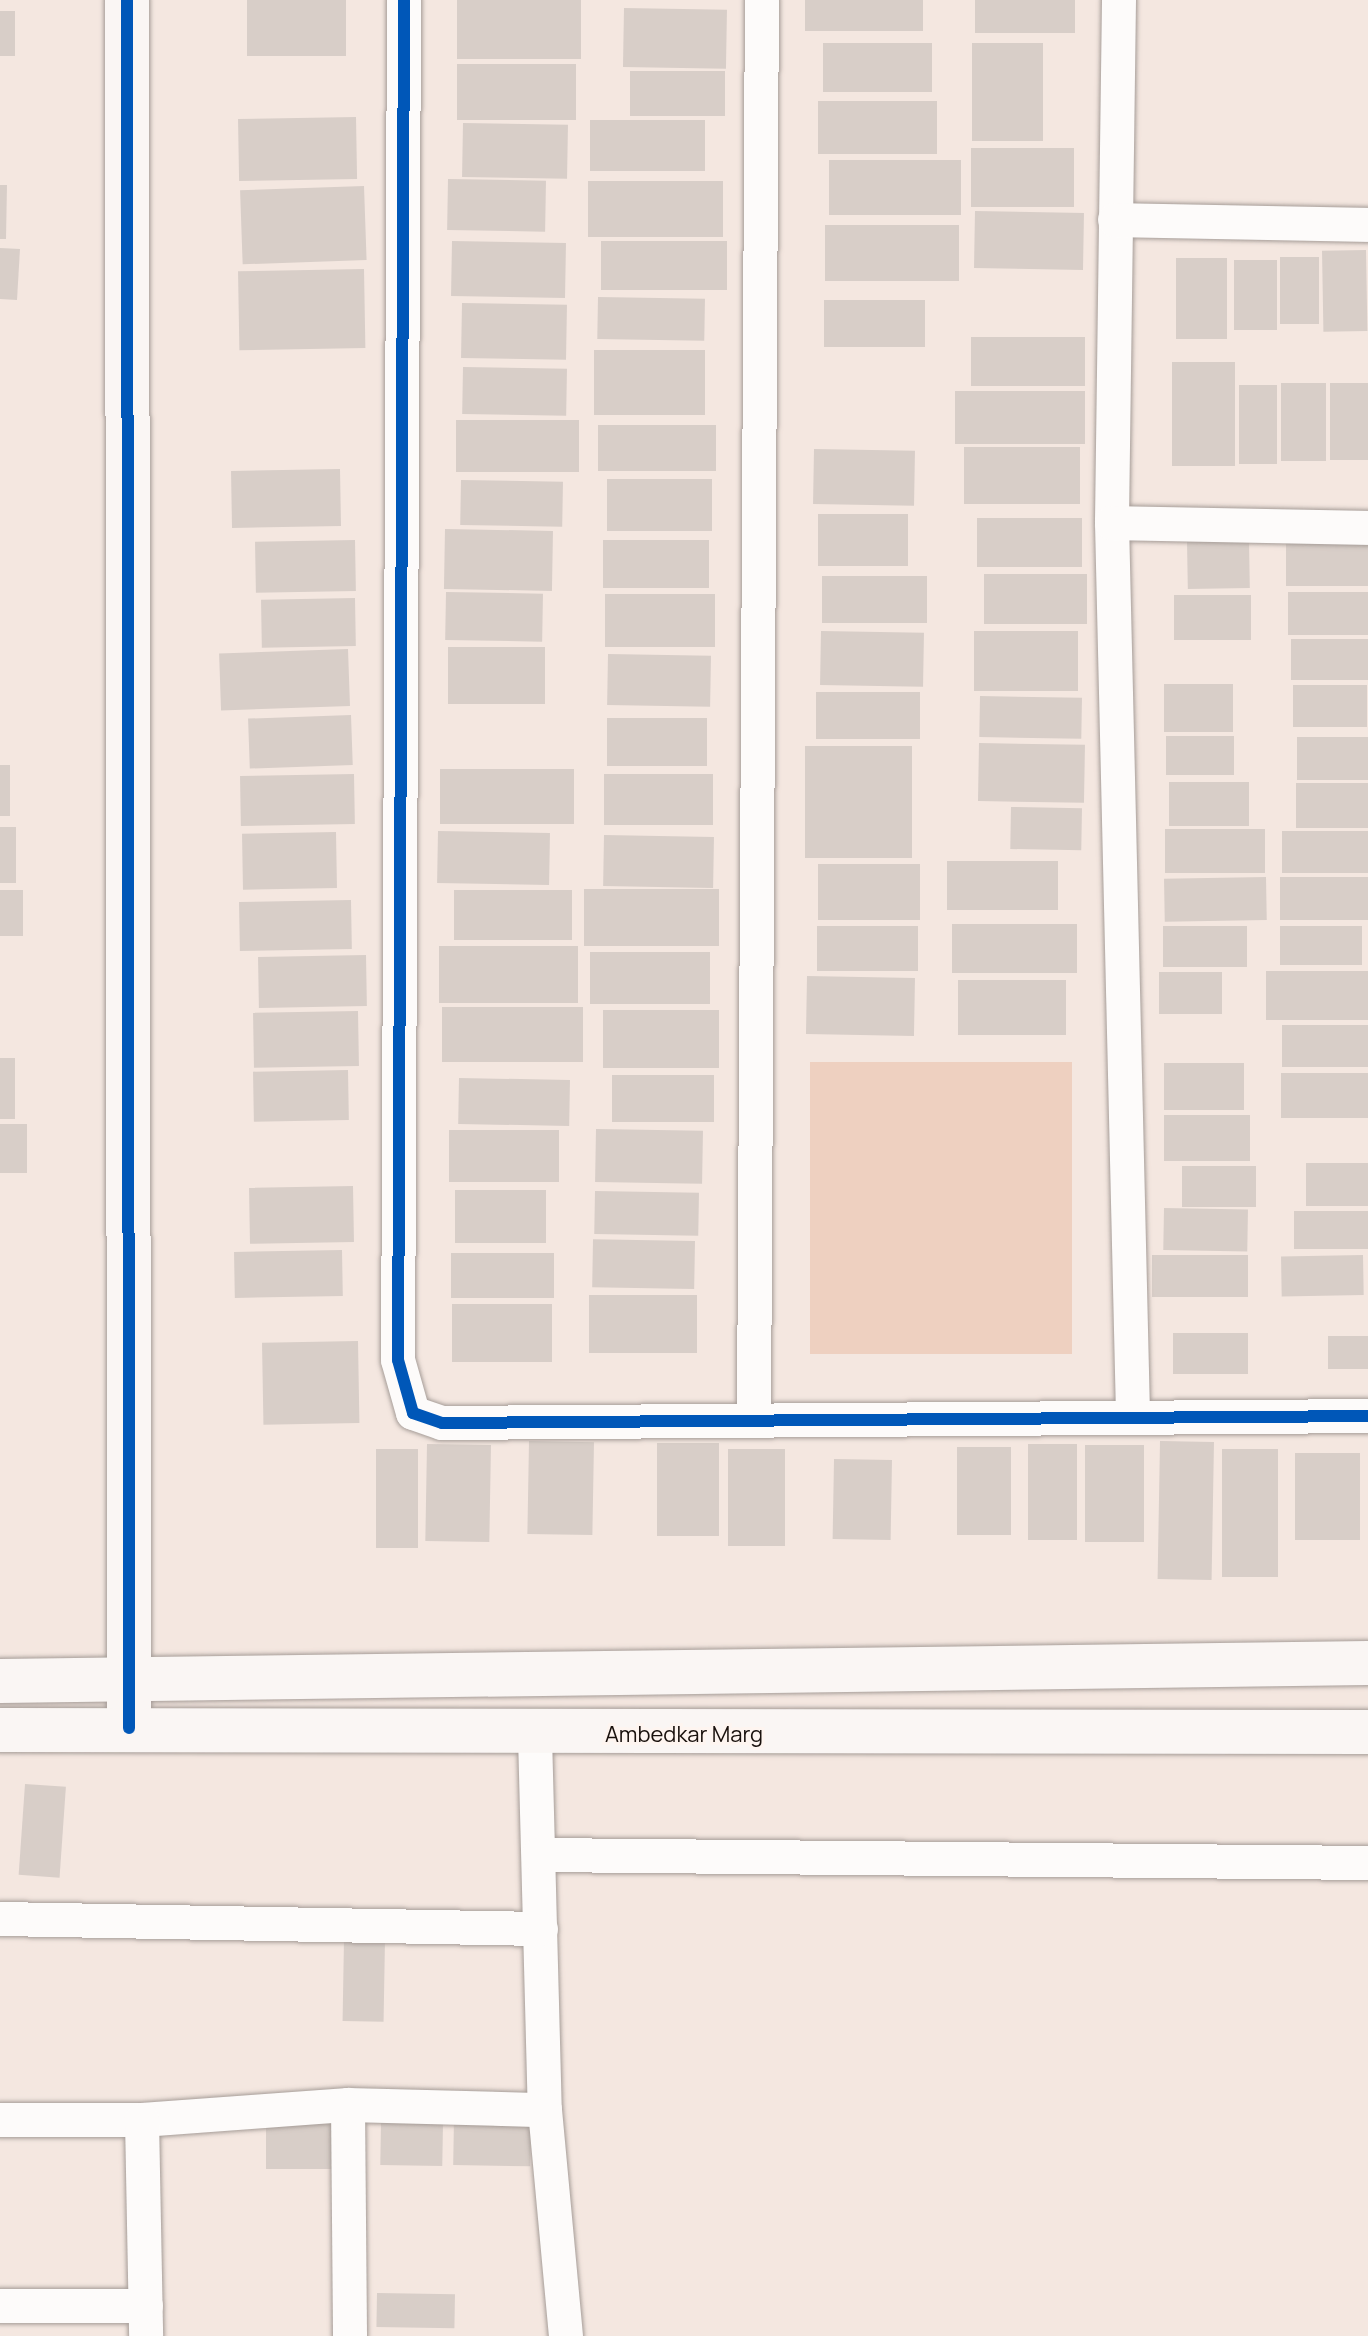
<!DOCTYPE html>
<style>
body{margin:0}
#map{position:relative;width:1368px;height:2336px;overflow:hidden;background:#f4e7e0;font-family:Manrope,sans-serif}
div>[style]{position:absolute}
.green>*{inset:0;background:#eed0c0;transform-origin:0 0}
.building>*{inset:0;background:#d8cec8;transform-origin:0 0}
.roads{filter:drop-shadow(0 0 2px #a69d98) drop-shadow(0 0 2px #a69d98)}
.street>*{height:34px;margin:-17px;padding:0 17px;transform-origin:17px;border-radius:17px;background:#fdfbfa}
.secondary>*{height:44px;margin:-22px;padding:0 22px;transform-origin:22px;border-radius:22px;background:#faf6f4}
.cycleway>*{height:12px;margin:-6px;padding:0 6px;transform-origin:6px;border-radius:6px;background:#0057b8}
span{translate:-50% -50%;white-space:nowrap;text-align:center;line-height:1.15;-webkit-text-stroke:6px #fef5f0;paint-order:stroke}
.street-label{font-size:22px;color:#19110d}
</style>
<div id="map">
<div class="green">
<div style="left:1072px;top:1062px;width:292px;height:262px;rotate:90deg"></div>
</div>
<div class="building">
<div style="left:247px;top:0;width:99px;height:56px"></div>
<div style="left:457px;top:0;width:124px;height:59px"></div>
<div style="left:805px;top:0;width:118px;height:31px"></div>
<div style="left:975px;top:0;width:100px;height:33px"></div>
<div style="left:624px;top:8px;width:103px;height:59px;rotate:1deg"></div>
<div style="left:0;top:11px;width:15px;height:45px"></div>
<div style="left:823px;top:43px;width:109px;height:49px"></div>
<div style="left:972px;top:43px;width:71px;height:98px"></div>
<div style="left:457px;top:64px;width:119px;height:56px"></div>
<div style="left:630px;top:71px;width:95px;height:45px"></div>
<div style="left:818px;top:101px;width:119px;height:53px"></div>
<div style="left:356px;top:117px;width:62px;height:118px;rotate:89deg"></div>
<div style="left:590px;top:120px;width:115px;height:51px"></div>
<div style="left:463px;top:123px;width:105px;height:54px;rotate:1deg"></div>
<div style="left:971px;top:148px;width:103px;height:59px"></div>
<div style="left:829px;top:160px;width:132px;height:55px"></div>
<div style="left:448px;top:179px;width:98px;height:51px;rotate:1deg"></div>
<div style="left:588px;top:181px;width:135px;height:56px"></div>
<div style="clip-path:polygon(0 185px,7px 185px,6px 239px,0 239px)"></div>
<div style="left:364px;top:186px;width:74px;height:124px;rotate:88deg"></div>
<div style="left:975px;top:211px;width:109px;height:57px;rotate:1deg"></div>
<div style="left:825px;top:225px;width:134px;height:56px"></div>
<div style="left:452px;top:241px;width:114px;height:55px;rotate:1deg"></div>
<div style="left:601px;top:241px;width:126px;height:49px"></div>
<div style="clip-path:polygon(0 248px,20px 249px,17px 300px,0 299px)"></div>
<div style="left:1366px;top:250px;width:81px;height:44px;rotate:89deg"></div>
<div style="left:1280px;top:257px;width:39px;height:67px"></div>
<div style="left:1176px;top:258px;width:51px;height:81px"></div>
<div style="left:1234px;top:260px;width:43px;height:70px"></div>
<div style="left:364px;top:269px;width:79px;height:126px;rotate:89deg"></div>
<div style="left:598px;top:297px;width:107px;height:42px;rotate:1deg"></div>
<div style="left:824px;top:300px;width:101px;height:47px"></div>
<div style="left:462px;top:303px;width:105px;height:55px;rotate:1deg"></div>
<div style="left:971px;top:337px;width:114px;height:49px"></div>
<div style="left:594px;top:350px;width:111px;height:65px"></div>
<div style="left:1172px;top:362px;width:63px;height:104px"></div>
<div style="left:463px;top:367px;width:104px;height:47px;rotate:1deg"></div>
<div style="left:1281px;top:383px;width:45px;height:78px"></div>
<div style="left:1330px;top:383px;width:38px;height:77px"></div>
<div style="left:1277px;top:385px;width:79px;height:38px;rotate:90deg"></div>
<div style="left:955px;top:391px;width:130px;height:53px"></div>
<div style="left:456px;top:420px;width:123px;height:52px"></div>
<div style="left:598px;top:425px;width:118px;height:46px"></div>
<div style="left:964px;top:447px;width:116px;height:57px"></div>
<div style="left:814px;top:449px;width:101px;height:55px;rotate:1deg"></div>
<div style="left:340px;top:469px;width:57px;height:109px;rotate:89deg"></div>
<div style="left:607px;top:479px;width:105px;height:52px"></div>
<div style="left:461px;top:480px;width:102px;height:45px;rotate:1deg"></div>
<div style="left:818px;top:514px;width:90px;height:52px"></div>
<div style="left:977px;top:518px;width:105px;height:49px"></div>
<div style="left:1286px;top:528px;width:82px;height:58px"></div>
<div style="left:445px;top:529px;width:108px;height:60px;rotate:1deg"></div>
<div style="left:355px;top:540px;width:51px;height:100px;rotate:89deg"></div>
<div style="left:603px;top:540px;width:106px;height:48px"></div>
<div style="left:1249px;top:541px;width:47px;height:62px;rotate:89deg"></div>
<div style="left:984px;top:574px;width:103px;height:50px"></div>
<div style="left:822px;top:576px;width:105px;height:47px"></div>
<div style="left:446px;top:592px;width:97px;height:48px;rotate:1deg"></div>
<div style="left:1368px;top:592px;width:43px;height:80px;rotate:90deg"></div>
<div style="left:605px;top:594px;width:110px;height:53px"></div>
<div style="left:1174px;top:595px;width:77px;height:45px"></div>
<div style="left:355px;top:598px;width:48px;height:94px;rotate:89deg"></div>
<div style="left:821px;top:631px;width:103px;height:54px;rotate:1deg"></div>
<div style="left:974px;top:631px;width:104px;height:60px"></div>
<div style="left:1291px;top:639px;width:77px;height:41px"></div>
<div style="left:448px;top:647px;width:97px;height:57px"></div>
<div style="left:348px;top:649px;width:57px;height:129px;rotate:88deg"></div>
<div style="left:608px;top:654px;width:103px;height:51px;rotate:1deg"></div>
<div style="left:1233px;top:684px;width:48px;height:69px;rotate:90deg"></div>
<div style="left:1293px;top:685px;width:74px;height:42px"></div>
<div style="left:816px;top:692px;width:104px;height:47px"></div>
<div style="left:980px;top:696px;width:102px;height:41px;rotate:1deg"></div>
<div style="left:351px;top:715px;width:50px;height:103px;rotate:88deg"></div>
<div style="left:607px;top:718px;width:100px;height:48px"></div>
<div style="left:1166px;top:736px;width:68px;height:39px"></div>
<div style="left:1297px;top:737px;width:71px;height:43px"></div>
<div style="left:979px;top:743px;width:106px;height:58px;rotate:1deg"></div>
<div style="left:805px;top:746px;width:107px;height:112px"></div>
<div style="left:0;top:765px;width:10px;height:51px"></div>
<div style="left:440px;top:769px;width:134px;height:55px"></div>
<div style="left:354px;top:774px;width:50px;height:114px;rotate:89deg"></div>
<div style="left:604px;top:774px;width:109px;height:51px"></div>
<div style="left:1169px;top:782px;width:80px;height:44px"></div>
<div style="left:1368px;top:783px;width:45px;height:72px;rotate:90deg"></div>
<div style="left:1011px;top:807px;width:71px;height:42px;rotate:1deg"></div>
<div style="left:0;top:827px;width:16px;height:56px"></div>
<div style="left:1265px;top:829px;width:44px;height:100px;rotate:90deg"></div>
<div style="left:438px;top:831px;width:112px;height:52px;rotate:1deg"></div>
<div style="left:1368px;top:831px;width:42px;height:86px;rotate:90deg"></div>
<div style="left:336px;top:832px;width:56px;height:94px;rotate:89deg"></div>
<div style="left:604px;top:835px;width:110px;height:51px;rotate:1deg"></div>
<div style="left:947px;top:861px;width:111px;height:49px"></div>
<div style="left:818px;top:864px;width:102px;height:56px"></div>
<div style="left:1266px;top:877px;width:43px;height:102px;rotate:89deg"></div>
<div style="left:1280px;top:877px;width:88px;height:43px"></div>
<div style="left:584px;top:889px;width:135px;height:57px"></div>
<div style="left:0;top:890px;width:23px;height:46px"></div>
<div style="left:454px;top:890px;width:118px;height:50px"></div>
<div style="left:351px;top:900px;width:49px;height:112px;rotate:89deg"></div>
<div style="left:952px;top:924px;width:125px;height:49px"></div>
<div style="left:817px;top:926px;width:101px;height:45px"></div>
<div style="left:1247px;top:926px;width:41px;height:84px;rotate:90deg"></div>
<div style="left:1280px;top:926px;width:82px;height:39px"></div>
<div style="left:439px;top:946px;width:139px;height:57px"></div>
<div style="left:590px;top:952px;width:120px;height:52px"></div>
<div style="left:366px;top:955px;width:51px;height:108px;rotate:89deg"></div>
<div style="left:1368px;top:971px;width:49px;height:102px;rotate:90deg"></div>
<div style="left:1159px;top:972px;width:63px;height:42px"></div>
<div style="left:807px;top:976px;width:108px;height:58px;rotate:1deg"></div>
<div style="left:958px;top:980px;width:108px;height:55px"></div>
<div style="left:442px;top:1007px;width:141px;height:55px"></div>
<div style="left:603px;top:1010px;width:116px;height:58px"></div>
<div style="left:358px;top:1011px;width:55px;height:105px;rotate:89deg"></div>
<div style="left:1282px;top:1025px;width:86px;height:42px"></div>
<div style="left:0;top:1058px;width:15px;height:61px"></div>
<div style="left:1164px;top:1063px;width:80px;height:47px"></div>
<div style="left:348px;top:1070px;width:50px;height:95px;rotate:89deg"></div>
<div style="left:1281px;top:1073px;width:87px;height:45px"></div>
<div style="left:612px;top:1075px;width:102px;height:47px"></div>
<div style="left:459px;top:1078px;width:111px;height:46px;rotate:1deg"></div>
<div style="left:1164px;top:1115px;width:86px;height:46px"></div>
<div style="left:0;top:1124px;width:27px;height:49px"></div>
<div style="left:596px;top:1129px;width:107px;height:53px;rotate:1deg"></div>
<div style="left:449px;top:1130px;width:110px;height:52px"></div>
<div style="left:1368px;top:1163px;width:43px;height:62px;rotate:90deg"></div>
<div style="left:1182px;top:1166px;width:74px;height:41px"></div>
<div style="left:353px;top:1186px;width:56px;height:104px;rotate:89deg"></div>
<div style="left:455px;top:1190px;width:91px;height:53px"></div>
<div style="left:595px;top:1191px;width:104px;height:43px;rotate:1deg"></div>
<div style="left:1164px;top:1208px;width:84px;height:42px;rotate:1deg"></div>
<div style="left:1294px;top:1211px;width:74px;height:38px"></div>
<div style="left:695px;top:1241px;width:48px;height:102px;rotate:91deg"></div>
<div style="left:342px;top:1250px;width:46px;height:108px;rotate:89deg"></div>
<div style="left:451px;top:1253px;width:103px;height:45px"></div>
<div style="left:1152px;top:1255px;width:96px;height:42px"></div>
<div style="left:1363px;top:1255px;width:40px;height:82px;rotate:89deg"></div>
<div style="left:589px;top:1295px;width:108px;height:58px"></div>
<div style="left:452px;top:1304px;width:100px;height:58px"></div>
<div style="left:1173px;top:1333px;width:75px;height:41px"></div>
<div style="left:1328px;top:1336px;width:40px;height:33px"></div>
<div style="left:358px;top:1341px;width:82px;height:96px;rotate:89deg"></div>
<div style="left:529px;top:1441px;width:65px;height:93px;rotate:1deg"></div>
<div style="left:1160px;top:1441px;width:54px;height:138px;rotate:1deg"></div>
<div style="left:657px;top:1443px;width:62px;height:93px"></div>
<div style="left:427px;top:1444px;width:64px;height:97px;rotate:1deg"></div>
<div style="left:1077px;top:1444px;width:96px;height:49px;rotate:90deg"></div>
<div style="left:1085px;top:1445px;width:59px;height:97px"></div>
<div style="left:957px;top:1447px;width:54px;height:88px"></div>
<div style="left:376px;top:1449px;width:42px;height:99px"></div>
<div style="left:728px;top:1449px;width:57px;height:97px"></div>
<div style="left:1222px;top:1449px;width:56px;height:128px"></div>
<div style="left:1295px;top:1453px;width:65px;height:87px"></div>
<div style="left:892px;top:1460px;width:80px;height:58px;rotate:91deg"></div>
<div style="left:25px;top:1784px;width:41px;height:91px;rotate:4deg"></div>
<div style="left:344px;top:1939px;width:41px;height:82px;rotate:1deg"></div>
<div style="left:454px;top:2118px;width:77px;height:47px;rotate:1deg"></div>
<div style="left:381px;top:2123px;width:62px;height:42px;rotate:1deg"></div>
<div style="left:266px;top:2124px;width:74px;height:45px"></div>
<div style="left:377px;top:2293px;width:78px;height:34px;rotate:1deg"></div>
</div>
<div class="roads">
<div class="street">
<div style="left:404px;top:0;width:1360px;rotate:90.25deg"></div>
<div style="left:398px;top:1360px;width:55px;rotate:74.2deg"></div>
<div style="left:413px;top:1413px;width:31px;rotate:19deg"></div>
<div style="left:442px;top:1423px;width:926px;rotate:-0.43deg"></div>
<div style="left:1119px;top:0;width:523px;rotate:90.77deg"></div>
<div style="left:1112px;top:523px;width:891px;rotate:88.65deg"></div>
<div style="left:1115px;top:220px;width:253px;rotate:1.1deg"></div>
<div style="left:1112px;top:523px;width:256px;rotate:1.1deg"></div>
<div style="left:754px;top:1418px;width:1418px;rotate:-89.68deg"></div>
<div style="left:535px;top:1736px;width:374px;rotate:88.5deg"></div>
<div style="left:545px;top:2110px;width:227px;rotate:84.7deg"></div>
<div style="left:539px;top:1855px;width:829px;rotate:0.55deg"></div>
<div style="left:0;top:1919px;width:541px;rotate:1.06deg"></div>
<div style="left:348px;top:2105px;width:231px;rotate:89.5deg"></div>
<div style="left:0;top:2120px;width:142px"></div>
<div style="left:142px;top:2120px;width:207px;rotate:-4.2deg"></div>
<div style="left:348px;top:2105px;width:197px;rotate:1.5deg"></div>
<div style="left:142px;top:2120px;width:216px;rotate:88.9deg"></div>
<div style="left:0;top:2306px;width:146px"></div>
</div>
<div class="secondary">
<div style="left:127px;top:0;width:1728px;rotate:89.93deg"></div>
<div style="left:0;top:1681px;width:1368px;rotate:-0.75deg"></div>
<div style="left:0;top:1730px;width:1368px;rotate:0.08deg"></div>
</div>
</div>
<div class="cycleway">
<div style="left:127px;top:0;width:1728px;rotate:89.93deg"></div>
<div style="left:404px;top:0;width:1360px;rotate:90.25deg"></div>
<div style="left:398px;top:1360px;width:55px;rotate:74.2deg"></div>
<div style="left:413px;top:1413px;width:31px;rotate:19deg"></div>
<div style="left:442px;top:1423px;width:926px;rotate:-0.43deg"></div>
</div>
<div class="street-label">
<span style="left:684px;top:1735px">Ambedkar Marg</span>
</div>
</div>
